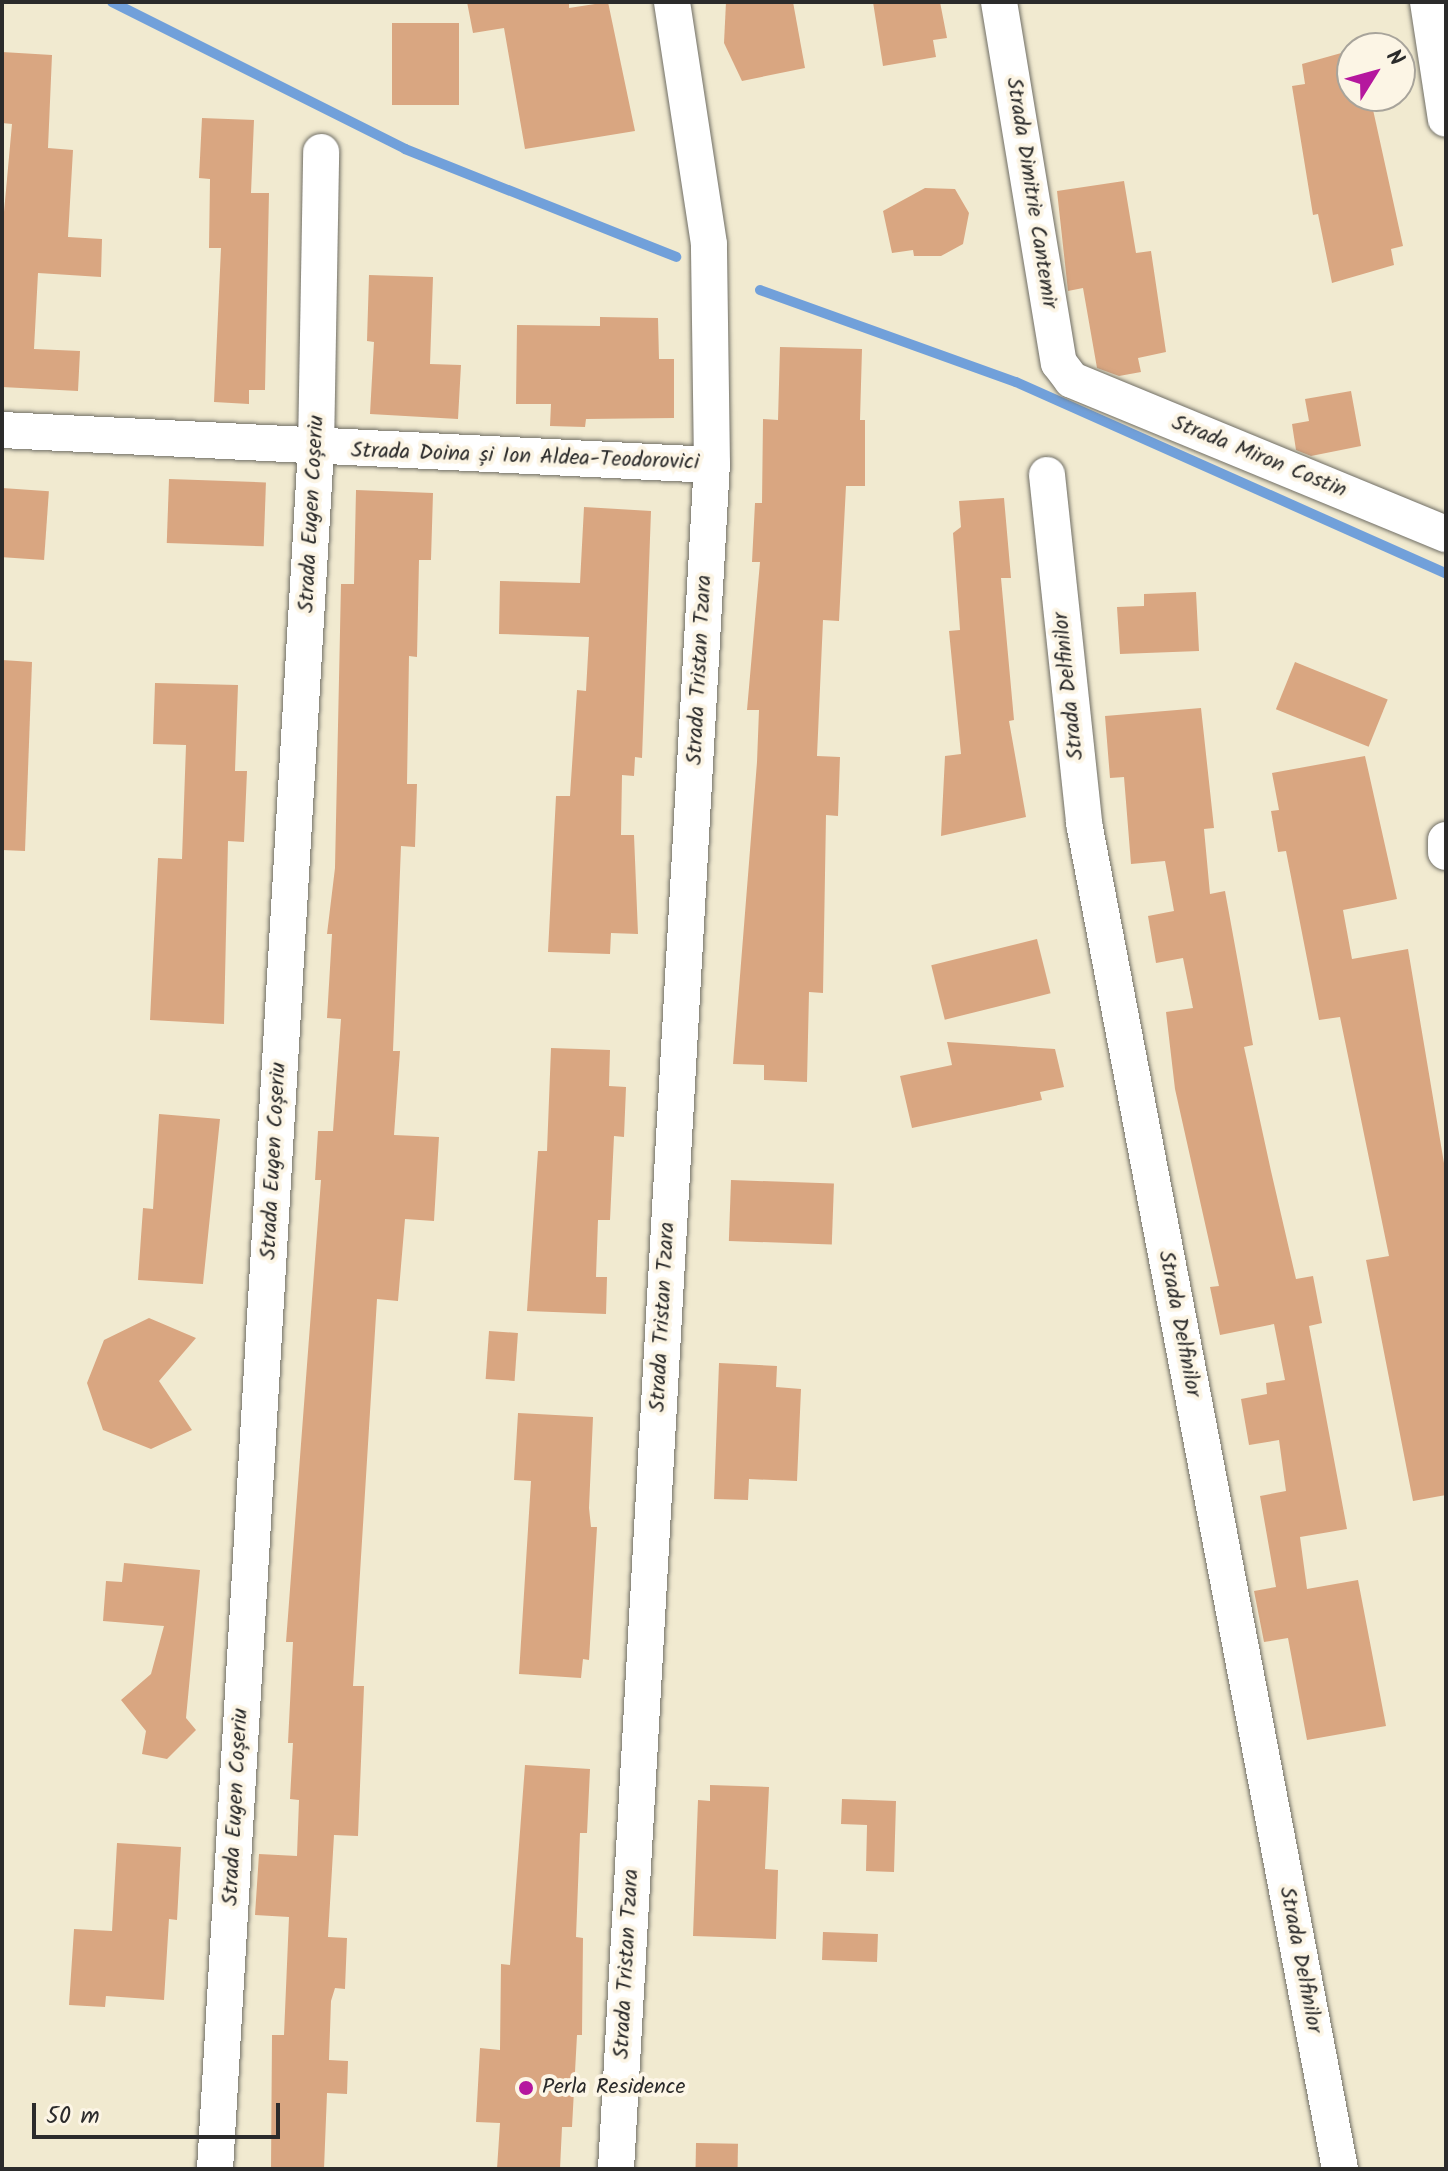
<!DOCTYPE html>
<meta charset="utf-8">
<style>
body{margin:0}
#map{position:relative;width:1448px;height:2171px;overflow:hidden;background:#f1ead0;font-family:Kalam,sans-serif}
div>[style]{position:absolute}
.stream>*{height:10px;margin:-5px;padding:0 5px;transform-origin:5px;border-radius:5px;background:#71a0da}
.building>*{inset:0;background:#d9a681;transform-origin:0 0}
.roads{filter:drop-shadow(0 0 2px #706e65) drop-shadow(0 0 2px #706e65)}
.street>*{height:36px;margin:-18px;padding:0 18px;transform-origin:18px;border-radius:18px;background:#fff}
.dots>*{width:22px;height:22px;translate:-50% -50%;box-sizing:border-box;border:4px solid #fcf5e5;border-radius:50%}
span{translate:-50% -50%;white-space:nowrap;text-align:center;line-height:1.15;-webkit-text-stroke:8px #fcf5e5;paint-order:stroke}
.street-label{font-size:22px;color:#2b2b2b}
.poi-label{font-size:22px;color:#2b2b2b}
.left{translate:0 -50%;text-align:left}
.frame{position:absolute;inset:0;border:4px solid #2b2b2b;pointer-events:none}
.north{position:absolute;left:1336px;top:32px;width:80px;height:80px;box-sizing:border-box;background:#fcf5e5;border:2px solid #a8a49b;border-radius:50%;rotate:53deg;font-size:22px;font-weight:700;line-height:32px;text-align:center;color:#2b2b2b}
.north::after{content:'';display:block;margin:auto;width:28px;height:36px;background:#b5179e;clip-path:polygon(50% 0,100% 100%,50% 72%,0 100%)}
.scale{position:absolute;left:32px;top:2103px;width:248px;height:36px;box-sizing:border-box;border:4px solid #2b2b2b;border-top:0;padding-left:10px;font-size:24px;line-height:28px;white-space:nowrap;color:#2b2b2b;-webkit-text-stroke:6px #fcf5e5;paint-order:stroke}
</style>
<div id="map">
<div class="stream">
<div style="left:112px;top:2px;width:328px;rotate:26.6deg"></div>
<div style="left:405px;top:149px;width:292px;rotate:21.7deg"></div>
<div style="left:760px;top:290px;width:272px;rotate:19.8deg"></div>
<div style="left:1016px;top:382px;width:471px;rotate:24deg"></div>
</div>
<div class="building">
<div style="clip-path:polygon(467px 2px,569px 2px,569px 8px,608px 2px,635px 131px,525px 149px,504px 28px,473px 33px)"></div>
<div style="clip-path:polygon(726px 2px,793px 2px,805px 68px,742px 81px,724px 43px)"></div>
<div style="clip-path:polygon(873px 2px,940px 2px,947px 38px,933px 40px,936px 57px,883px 66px)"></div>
<div style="left:392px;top:23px;width:67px;height:82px"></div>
<div style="clip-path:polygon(1352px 50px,1352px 96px,1370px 96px,1403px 246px,1391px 249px,1394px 265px,1332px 283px,1318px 214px,1313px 215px,1292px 86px,1305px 84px,1302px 64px)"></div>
<div style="clip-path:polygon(2px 52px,52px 55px,48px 148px,73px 150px,68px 237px,102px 239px,101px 277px,38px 273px,34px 349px,80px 351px,78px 391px,2px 387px,2px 234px,12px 124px,2px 123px)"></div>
<div style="clip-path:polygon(202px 118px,254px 120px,251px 193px,269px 193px,265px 390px,249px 390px,249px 404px,214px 402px,221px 248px,209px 248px,210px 179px,199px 178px)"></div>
<div style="clip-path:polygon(1124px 181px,1136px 253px,1151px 251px,1166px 352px,1138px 358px,1141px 372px,1119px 376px,1097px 368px,1083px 288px,1068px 291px,1057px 191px)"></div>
<div style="clip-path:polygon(925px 188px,955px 189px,969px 213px,963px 244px,941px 256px,914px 256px,913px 250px,892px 253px,883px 211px)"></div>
<div style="clip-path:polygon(369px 275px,433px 277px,430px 364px,461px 365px,458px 419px,370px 414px,374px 342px,367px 341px)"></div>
<div style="clip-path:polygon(600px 317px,658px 318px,659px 359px,674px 359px,674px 418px,586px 419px,585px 427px,550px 426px,551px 404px,516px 404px,517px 325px,600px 326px)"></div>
<div style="clip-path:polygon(780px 347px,862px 349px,860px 420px,865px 420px,865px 486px,846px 486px,839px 621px,823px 620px,817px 756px,840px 757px,838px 816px,826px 815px,823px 993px,809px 992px,807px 1082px,764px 1080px,764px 1065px,733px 1064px,757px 762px,759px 710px,747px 710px,760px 562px,752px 562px,755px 503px,762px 503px,763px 419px,778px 420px)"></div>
<div style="clip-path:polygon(1351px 391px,1361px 446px,1311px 456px,1296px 450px,1292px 424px,1309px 421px,1305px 399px)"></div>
<div style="left:169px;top:479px;width:97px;height:64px;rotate:2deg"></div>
<div style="left:2px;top:488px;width:47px;height:69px;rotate:4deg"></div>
<div style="clip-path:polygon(356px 490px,433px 493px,431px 560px,419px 560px,417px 657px,409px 656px,407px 784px,417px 784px,415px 847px,401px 846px,393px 1051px,400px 1051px,394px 1135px,439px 1137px,434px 1221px,405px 1219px,398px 1301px,377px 1299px,353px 1686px,364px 1686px,358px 1836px,334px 1835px,328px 1937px,347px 1938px,345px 1989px,335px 1988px,331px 2001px,329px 2060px,348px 2061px,347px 2094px,327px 2093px,324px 2169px,271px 2169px,272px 2035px,284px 2035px,289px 1917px,255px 1915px,259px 1854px,297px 1856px,299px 1800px,290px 1799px,293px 1743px,288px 1743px,293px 1642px,286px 1642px,321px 1180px,315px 1180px,318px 1131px,333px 1131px,341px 1019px,327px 1018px,332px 934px,327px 934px,335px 868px,341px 584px,354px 584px)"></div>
<div style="clip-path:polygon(1004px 498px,1011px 578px,1001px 578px,1014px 720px,1009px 721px,1026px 817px,941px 836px,945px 756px,961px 754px,949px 631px,960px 630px,953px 533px,961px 527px,959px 501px)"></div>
<div style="clip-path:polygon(584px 507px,651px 511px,642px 758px,635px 757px,634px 776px,622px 775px,621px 835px,634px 835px,638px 934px,611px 933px,610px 954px,548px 952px,556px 796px,570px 796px,577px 690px,586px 691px,589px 637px,499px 634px,500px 581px,580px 583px)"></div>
<div style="clip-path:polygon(1196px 592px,1199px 651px,1120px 654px,1117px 607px,1144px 606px,1144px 594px)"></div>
<div style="clip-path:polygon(2px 660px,32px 662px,25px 851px,2px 850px)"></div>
<div style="left:1295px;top:662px;width:100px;height:51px;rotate:22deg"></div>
<div style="clip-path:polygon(155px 683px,238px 685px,235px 771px,247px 771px,244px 842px,228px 841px,224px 1024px,150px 1020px,158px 858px,182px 859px,186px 745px,153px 744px)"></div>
<div style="clip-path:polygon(1201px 708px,1214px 828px,1204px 829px,1210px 894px,1225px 891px,1253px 1045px,1244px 1047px,1271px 1171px,1296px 1279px,1313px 1276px,1322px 1323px,1309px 1326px,1347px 1529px,1300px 1537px,1307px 1589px,1358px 1580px,1386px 1726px,1307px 1740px,1288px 1638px,1264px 1642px,1254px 1591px,1276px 1587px,1260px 1496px,1286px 1491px,1279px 1440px,1249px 1445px,1241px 1399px,1267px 1394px,1266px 1383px,1285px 1380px,1274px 1324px,1220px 1335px,1210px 1287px,1219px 1286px,1175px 1089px,1166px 1012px,1193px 1008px,1183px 958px,1156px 963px,1148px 916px,1174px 911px,1165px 861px,1131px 864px,1124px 777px,1110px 778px,1105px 716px)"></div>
<div style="clip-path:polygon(1365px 756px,1397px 899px,1343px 910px,1352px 959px,1408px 949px,1446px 1175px,1446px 1495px,1413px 1501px,1366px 1260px,1389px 1256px,1340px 1017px,1319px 1020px,1286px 851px,1278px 852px,1271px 811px,1279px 810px,1272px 773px)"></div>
<div style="left:1037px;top:939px;width:56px;height:109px;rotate:76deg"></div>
<div style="clip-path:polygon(947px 1042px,1055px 1049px,1064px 1087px,1040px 1092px,1042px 1100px,912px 1128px,900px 1076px,952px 1065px)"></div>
<div style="clip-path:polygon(551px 1048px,610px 1050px,609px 1086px,626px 1087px,624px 1137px,614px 1136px,610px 1220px,598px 1220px,596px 1277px,607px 1277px,606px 1314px,527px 1311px,538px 1151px,547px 1151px)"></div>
<div style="clip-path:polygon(159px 1114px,220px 1119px,203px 1284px,138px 1280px,143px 1208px,153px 1209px)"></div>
<div style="left:731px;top:1180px;width:103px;height:61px;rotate:2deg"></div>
<div style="clip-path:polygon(149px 1318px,196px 1338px,159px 1381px,192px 1430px,151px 1449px,103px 1430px,87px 1383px,104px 1340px)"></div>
<div style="left:489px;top:1331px;width:29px;height:48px;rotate:4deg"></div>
<div style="clip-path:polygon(719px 1363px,777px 1366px,776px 1387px,801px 1389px,797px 1481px,749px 1479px,748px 1500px,714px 1499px)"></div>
<div style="clip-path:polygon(518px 1413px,593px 1417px,589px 1508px,591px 1527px,597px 1527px,589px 1660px,583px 1659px,581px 1678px,519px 1674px,531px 1481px,514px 1480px)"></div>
<div style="clip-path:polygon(124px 1563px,200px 1570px,186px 1718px,196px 1730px,167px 1759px,142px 1754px,146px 1731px,121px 1700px,151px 1674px,164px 1626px,103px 1621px,106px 1581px,122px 1582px)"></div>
<div style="clip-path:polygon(525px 1765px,590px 1769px,587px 1833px,580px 1833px,576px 1937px,583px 1938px,582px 2035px,577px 2035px,572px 2127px,562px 2127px,560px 2169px,497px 2169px,500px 2123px,476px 2122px,480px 2048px,500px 2050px,501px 1964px,510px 1965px)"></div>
<div style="clip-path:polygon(710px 1785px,769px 1787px,765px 1869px,778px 1870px,776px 1939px,693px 1936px,698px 1800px,710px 1801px)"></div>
<div style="clip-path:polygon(842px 1799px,896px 1801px,894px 1872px,866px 1871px,867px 1825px,841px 1824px)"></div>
<div style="clip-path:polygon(117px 1843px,181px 1847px,177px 1920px,169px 1919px,164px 2000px,106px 1996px,105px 2007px,69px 2005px,74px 1929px,112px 1931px)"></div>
<div style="left:823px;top:1932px;width:55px;height:28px;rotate:2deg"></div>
<div style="left:696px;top:2143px;width:42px;height:26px;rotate:1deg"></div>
</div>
<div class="roads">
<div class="street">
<div style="left:999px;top:2px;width:366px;rotate:80.6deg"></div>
<div style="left:1059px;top:363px;width:21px;rotate:53deg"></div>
<div style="left:1072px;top:380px;width:404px;rotate:22.4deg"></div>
<div style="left:1428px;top:2px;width:118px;rotate:81.3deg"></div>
<div style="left:2px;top:430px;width:711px;rotate:2.82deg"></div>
<div style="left:1047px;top:475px;width:350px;rotate:83.9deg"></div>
<div style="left:1084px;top:823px;width:1370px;rotate:79.23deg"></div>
<div style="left:1446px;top:840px;width:12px;rotate:90deg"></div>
<div style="left:215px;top:2169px;width:1723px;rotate:-86.64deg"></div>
<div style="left:316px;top:449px;width:297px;rotate:-89deg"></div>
<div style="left:616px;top:2169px;width:1707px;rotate:-86.78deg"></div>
<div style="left:712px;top:465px;width:221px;rotate:-90.8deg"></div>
<div style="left:709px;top:244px;width:245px;rotate:-98.7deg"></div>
</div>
</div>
<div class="dots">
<div style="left:526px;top:2088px;background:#b5179e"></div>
</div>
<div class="street-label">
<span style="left:1031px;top:193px;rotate:81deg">Strada Dimitrie Cantemir</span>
<span style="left:525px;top:457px;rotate:2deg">Strada Doina și Ion Aldea-Teodorovici</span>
<span style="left:1259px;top:457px;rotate:22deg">Strada Miron Costin</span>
<span style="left:312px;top:514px;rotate:-87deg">Strada Eugen Coșeriu</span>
<span style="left:700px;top:670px;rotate:-87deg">Strada Tristan Tzara</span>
<span style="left:1069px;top:686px;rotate:-96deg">Strada Delfinilor</span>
<span style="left:274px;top:1161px;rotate:-87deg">Strada Eugen Coșeriu</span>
<span style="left:663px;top:1317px;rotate:-87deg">Strada Tristan Tzara</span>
<span style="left:1179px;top:1324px;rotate:79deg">Strada Delfinilor</span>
<span style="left:236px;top:1807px;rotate:-87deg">Strada Eugen Coșeriu</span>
<span style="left:1300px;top:1960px;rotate:79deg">Strada Delfinilor</span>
<span style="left:627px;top:1964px;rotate:-87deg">Strada Tristan Tzara</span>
</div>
<div class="poi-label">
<span class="left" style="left:542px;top:2088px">Perla Residence</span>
</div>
<div class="frame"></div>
<div class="north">N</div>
<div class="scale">50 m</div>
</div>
